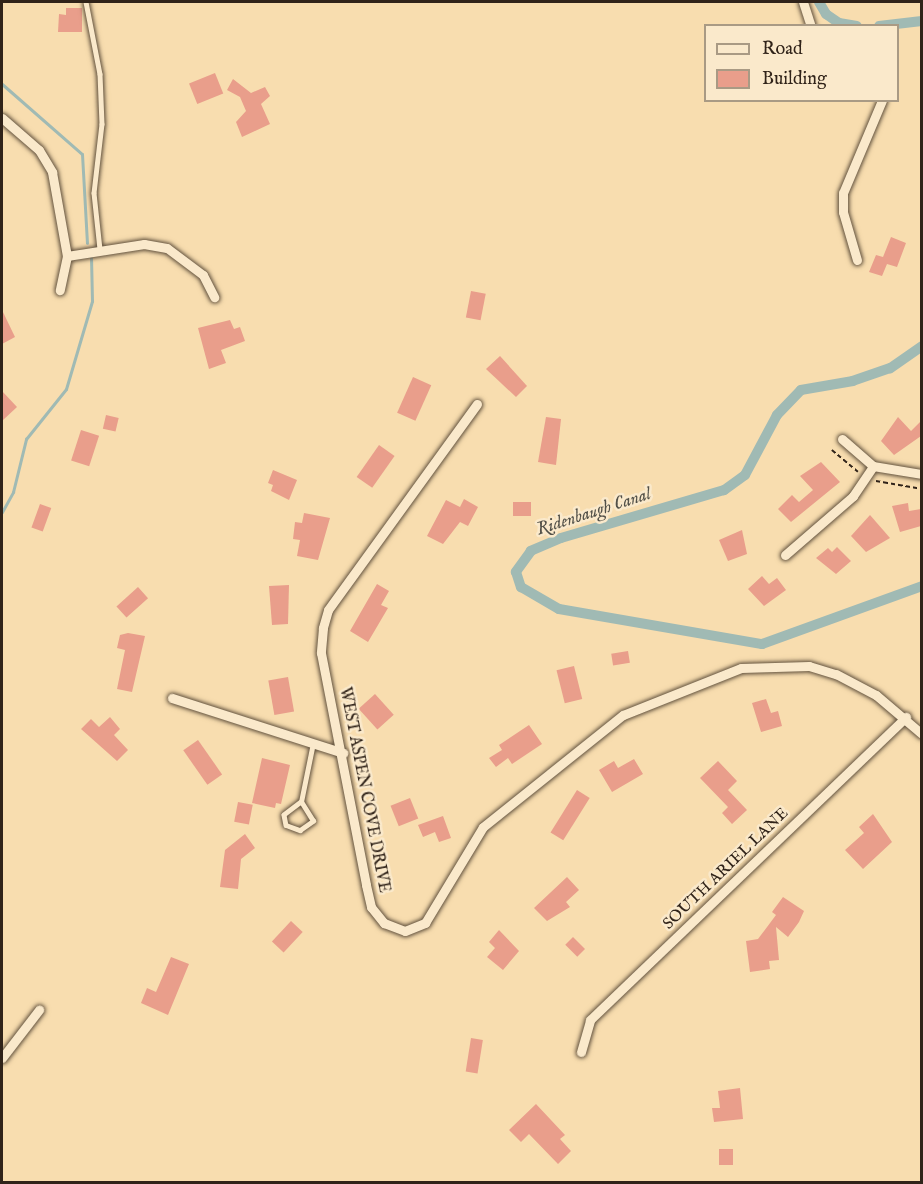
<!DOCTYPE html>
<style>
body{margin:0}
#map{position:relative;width:923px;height:1184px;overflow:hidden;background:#f8ddaf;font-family:"IM FELL English",serif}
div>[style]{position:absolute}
.stream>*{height:3px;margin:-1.5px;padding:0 1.5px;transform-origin:1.5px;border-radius:1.5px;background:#a0bab4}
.canal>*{height:10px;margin:-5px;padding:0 5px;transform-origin:5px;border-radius:5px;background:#a0bab4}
.building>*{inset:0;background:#e99e8b;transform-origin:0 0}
.path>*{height:1.5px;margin-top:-0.75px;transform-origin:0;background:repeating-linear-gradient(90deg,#302319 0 4.5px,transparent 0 7.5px)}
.roads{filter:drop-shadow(0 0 2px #62523e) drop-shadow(0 0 2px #62523e)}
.service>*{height:4.5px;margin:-2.25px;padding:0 2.25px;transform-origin:2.25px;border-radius:2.25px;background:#fae9cb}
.minor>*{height:9px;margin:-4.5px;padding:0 4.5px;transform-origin:4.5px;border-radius:4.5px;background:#fae9cb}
span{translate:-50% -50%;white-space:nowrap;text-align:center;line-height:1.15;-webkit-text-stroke:5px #fae9cb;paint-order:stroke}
.street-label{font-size:16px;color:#302319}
.water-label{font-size:18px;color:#525048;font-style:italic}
.frame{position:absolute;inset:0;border:3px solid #302319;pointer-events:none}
.legend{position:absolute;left:704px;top:24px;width:195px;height:78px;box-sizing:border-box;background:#fae9cb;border:2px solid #a99a84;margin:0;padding:8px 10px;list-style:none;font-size:18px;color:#302319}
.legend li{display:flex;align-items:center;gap:12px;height:30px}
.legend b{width:30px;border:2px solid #a99a84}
</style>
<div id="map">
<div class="stream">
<div style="left:2px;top:84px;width:106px;rotate:41.2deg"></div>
<div style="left:82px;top:154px;width:89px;rotate:86.8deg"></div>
<div style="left:2px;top:512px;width:23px;rotate:-61deg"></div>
<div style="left:13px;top:492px;width:55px;rotate:-76.2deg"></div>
<div style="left:26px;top:439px;width:64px;rotate:-51.3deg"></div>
<div style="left:66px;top:389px;width:92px;rotate:-73.5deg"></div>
<div style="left:92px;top:301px;width:43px;rotate:-91.3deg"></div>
</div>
<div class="canal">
<div style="left:819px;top:2px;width:14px;rotate:60deg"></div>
<div style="left:826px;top:14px;width:16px;rotate:35deg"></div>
<div style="left:839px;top:23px;width:18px;rotate:9deg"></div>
<div style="left:879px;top:26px;width:43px;rotate:-6.6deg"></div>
<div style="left:922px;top:346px;width:39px;rotate:145deg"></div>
<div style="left:890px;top:368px;width:39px;rotate:161deg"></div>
<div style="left:853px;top:381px;width:53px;rotate:170.2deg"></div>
<div style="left:801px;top:390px;width:35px;rotate:134deg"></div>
<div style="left:777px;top:415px;width:68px;rotate:118.1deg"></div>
<div style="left:745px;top:475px;width:26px;rotate:144deg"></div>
<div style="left:724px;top:490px;width:170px;rotate:163.6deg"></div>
<div style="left:561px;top:538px;width:33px;rotate:157deg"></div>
<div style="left:531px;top:551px;width:26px;rotate:126deg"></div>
<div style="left:516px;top:572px;width:16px;rotate:72deg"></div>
<div style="left:521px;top:587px;width:44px;rotate:30.1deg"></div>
<div style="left:559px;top:609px;width:206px;rotate:9.8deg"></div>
<div style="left:762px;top:644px;width:170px;rotate:-19.9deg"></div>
</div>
<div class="building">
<div style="clip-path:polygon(66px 8px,82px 8px,82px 32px,58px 32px,59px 14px,66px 15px)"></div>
<div style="left:215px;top:73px;width:22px;height:28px;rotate:68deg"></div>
<div style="clip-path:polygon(233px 79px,251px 93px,265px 87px,270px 96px,261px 104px,270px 124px,242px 137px,236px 122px,246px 111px,240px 97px,227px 90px)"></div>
<div style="clip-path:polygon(891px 237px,906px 243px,897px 267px,887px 264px,882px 276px,869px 272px,876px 255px,883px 257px)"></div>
<div style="left:471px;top:291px;width:15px;height:27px;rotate:11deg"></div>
<div style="clip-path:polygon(2px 310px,15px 337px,2px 344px)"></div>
<div style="clip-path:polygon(230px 320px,234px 329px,240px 327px,245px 341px,221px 350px,226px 363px,209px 369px,198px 328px)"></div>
<div style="clip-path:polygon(500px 356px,527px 386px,516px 397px,486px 369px)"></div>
<div style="left:413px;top:377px;width:20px;height:39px;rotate:24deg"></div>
<div style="clip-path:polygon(2px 391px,17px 407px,2px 421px)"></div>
<div style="left:106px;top:415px;width:13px;height:14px;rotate:13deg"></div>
<div style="clip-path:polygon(546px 417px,561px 419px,556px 465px,538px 462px)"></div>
<div style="clip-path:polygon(898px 417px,911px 431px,921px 421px,921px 436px,894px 455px,881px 441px)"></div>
<div style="left:81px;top:430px;width:19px;height:32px;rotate:18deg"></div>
<div style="left:379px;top:445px;width:19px;height:39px;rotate:35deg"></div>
<div style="clip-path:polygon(821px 462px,840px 482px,791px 522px,778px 509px,792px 495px,799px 502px,813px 490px,800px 476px)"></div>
<div style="clip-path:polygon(273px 470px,297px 480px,289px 500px,271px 491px,273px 485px,268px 483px)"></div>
<div style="clip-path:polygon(464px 499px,478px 507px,468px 526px,460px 522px,443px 544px,427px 536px,446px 500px,460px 507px)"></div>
<div style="left:513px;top:502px;width:18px;height:14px"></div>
<div style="clip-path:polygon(908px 503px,909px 511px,921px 509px,921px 526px,900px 532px,892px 506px)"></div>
<div style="left:40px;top:504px;width:12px;height:25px;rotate:20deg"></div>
<div style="clip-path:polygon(304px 513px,330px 518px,318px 560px,297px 556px,300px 540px,293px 539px,295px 522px,302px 523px)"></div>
<div style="clip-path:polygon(870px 515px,890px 538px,866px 552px,851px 536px)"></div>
<div style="clip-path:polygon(742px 530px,747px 554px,728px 561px,719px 540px)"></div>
<div style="clip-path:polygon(837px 547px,851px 561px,836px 574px,816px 558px,828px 548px,832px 552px)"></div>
<div style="clip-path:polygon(762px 576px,769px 584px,777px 578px,786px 590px,764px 606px,748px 589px)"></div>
<div style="clip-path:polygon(377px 584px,389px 591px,381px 605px,388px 608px,368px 642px,350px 631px)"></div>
<div style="clip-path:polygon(289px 585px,288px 624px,272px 625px,269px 586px)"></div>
<div style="left:138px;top:587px;width:15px;height:29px;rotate:48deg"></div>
<div style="clip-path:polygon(128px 633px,145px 636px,132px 692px,117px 689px,125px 650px,117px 648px,120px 635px)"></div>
<div style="left:628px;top:651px;width:12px;height:17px;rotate:81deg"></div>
<div style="left:574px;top:666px;width:34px;height:18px;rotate:76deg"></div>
<div style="left:288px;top:677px;width:35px;height:20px;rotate:80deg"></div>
<div style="left:375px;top:694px;width:28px;height:22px;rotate:48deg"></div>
<div style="clip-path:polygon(766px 699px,771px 713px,778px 711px,782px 726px,761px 732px,752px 703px)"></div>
<div style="clip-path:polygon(110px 717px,120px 729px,114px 735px,128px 750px,117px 761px,81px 729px,91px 719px,99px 727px)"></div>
<div style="clip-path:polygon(529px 725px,542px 744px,512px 764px,508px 758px,496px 767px,489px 758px,502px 750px,499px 745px)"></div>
<div style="left:198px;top:740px;width:42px;height:18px;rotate:55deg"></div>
<div style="clip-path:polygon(262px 758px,290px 765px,281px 804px,276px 803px,275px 808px,252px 803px)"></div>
<div style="clip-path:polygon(634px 759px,643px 774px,612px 792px,599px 770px,614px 761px,618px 768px)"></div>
<div style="clip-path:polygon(718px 761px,737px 781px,728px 790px,747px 810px,732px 824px,722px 813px,728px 807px,700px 778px)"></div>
<div style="left:577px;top:790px;width:15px;height:50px;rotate:32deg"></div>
<div style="left:410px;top:798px;width:22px;height:21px;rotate:68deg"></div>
<div style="left:238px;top:802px;width:15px;height:20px;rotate:11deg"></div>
<div style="clip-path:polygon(873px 814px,892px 842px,863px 869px,845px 850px,864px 833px,859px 827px)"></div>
<div style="clip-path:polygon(443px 816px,451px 838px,439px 842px,435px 832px,423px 837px,418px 825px)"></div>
<div style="clip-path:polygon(245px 834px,255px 848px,241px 859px,238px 889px,220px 887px,225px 850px)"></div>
<div style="clip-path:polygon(567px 877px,579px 890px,566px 902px,570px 907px,547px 921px,534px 908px)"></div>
<div style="clip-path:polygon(783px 897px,804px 911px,799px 922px,788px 937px,776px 927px,779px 960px,769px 961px,770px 969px,750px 972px,746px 941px,758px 939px,776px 915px,772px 912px)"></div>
<div style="left:291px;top:921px;width:16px;height:28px;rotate:43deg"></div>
<div style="clip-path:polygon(499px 930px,519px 951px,503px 970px,487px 957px,495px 948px,489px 942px)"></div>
<div style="left:573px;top:937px;width:17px;height:11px;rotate:45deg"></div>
<div style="clip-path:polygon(171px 957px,189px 964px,168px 1015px,141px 1003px,147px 988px,156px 992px)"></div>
<div style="left:471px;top:1038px;width:12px;height:34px;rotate:9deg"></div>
<div style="clip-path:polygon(740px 1088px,743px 1119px,714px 1122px,712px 1108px,720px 1108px,718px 1091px)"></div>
<div style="clip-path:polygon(536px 1104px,565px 1135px,560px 1139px,571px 1151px,558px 1164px,529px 1134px,521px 1142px,509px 1130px)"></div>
<div style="left:719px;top:1149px;width:14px;height:16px"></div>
</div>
<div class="path">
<div style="left:832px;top:450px;width:34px;rotate:40deg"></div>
<div style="left:876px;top:481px;width:47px;rotate:9.9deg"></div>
</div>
<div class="roads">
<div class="service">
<div style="left:86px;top:2px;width:73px;rotate:79deg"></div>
<div style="left:100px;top:74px;width:50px;rotate:87.7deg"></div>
<div style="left:102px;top:124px;width:69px;rotate:96.6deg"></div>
<div style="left:94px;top:193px;width:56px;rotate:83.9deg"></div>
<div style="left:301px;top:802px;width:21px;rotate:143deg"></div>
<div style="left:284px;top:815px;width:10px;rotate:79deg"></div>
<div style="left:286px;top:825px;width:15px;rotate:20deg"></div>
<div style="left:300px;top:830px;width:16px;rotate:-35deg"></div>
<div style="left:313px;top:821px;width:22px;rotate:-122deg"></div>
<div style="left:301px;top:802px;width:60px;rotate:-78.5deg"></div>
</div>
<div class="minor">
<div style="left:803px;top:2px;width:25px;rotate:72deg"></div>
<div style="left:2px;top:118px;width:49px;rotate:40.9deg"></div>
<div style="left:39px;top:150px;width:26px;rotate:59deg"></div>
<div style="left:52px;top:172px;width:85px;rotate:79.9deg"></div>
<div style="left:67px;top:256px;width:35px;rotate:102deg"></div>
<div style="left:67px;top:256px;width:78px;rotate:-8.9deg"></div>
<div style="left:144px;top:244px;width:23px;rotate:10deg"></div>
<div style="left:167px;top:248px;width:45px;rotate:36.9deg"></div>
<div style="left:203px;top:275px;width:25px;rotate:63deg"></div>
<div style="left:857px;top:260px;width:50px;rotate:-106.3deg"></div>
<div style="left:843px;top:212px;width:19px;rotate:-90deg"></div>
<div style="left:843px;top:193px;width:101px;rotate:-67.2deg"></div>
<div style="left:477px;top:404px;width:254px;rotate:125.9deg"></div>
<div style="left:328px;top:610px;width:19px;rotate:106deg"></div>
<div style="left:323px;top:628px;width:25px;rotate:95deg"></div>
<div style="left:321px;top:653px;width:236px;rotate:79deg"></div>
<div style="left:366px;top:885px;width:23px;rotate:77deg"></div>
<div style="left:371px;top:907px;width:21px;rotate:51deg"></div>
<div style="left:384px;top:923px;width:22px;rotate:21deg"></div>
<div style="left:405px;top:931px;width:22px;rotate:-22deg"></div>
<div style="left:425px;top:923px;width:112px;rotate:-58.9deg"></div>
<div style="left:483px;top:827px;width:179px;rotate:-38.7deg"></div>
<div style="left:623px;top:715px;width:127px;rotate:-21.7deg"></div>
<div style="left:741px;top:668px;width:68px;rotate:-1.7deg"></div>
<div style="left:809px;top:666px;width:28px;rotate:17deg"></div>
<div style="left:836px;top:674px;width:45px;rotate:27.7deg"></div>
<div style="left:876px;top:695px;width:60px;rotate:40.3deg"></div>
<div style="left:842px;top:439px;width:41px;rotate:41.1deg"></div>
<div style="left:873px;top:466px;width:50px;rotate:9.3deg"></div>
<div style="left:785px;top:555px;width:90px;rotate:-40.9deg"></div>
<div style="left:853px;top:496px;width:36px;rotate:-56deg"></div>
<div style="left:172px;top:698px;width:180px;rotate:17.8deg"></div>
<div style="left:581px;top:1052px;width:33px;rotate:-74deg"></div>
<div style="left:590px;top:1020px;width:438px;rotate:-43.8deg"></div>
<div style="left:2px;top:1058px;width:61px;rotate:-52.4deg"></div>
</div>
</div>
<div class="street-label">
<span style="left:364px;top:790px;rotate:79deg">WEST ASPEN COVE DRIVE</span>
<span style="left:726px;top:869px;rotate:-44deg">SOUTH ARIEL LANE</span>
</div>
<div class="water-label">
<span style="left:594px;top:513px;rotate:-18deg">Ridenbaugh Canal</span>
</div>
<div class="frame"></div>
<ul class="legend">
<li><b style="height:8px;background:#fae9cb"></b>Road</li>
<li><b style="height:16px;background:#e99e8b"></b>Building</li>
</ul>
</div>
